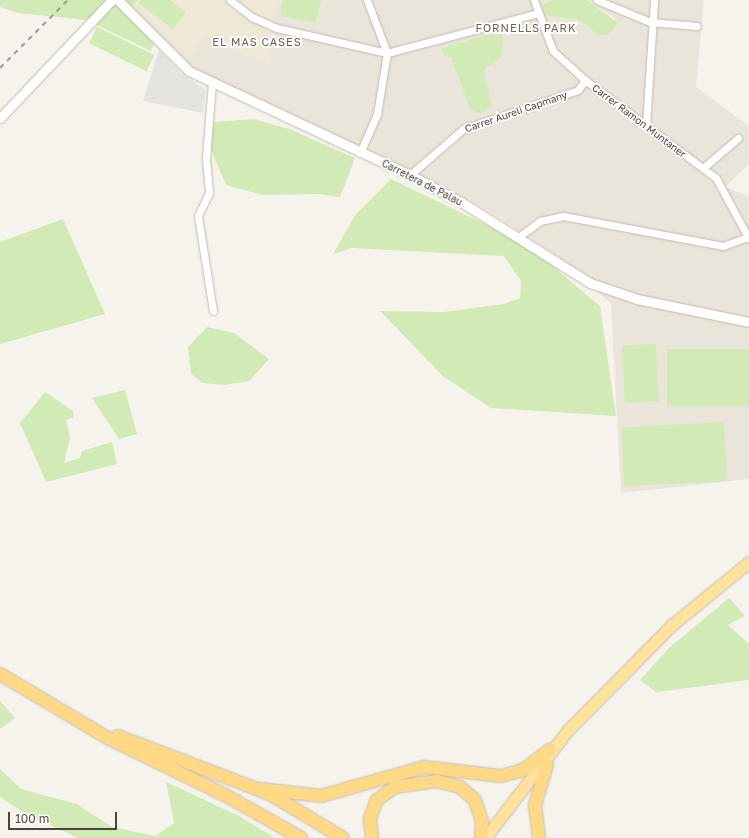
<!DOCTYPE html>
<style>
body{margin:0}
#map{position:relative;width:749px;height:838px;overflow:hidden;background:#f6f3ec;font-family:"Golos Text",sans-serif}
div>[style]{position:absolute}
.residential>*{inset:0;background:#eae5da}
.education>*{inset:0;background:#efe8d6}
.green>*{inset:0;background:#d2eab5;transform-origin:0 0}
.parking>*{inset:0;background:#e5e3e0}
.roads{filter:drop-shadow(0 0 1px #c2bbae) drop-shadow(0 0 1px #c2bbae)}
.minor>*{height:7px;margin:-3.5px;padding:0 3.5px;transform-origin:3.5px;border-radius:3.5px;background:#fff}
.tertiary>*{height:9px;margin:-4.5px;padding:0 4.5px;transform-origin:4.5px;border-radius:4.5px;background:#fff}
.primary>*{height:11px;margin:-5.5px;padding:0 5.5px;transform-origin:5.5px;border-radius:5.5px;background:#ffe39c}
.trunk>*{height:12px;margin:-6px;padding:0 6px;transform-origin:6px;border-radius:6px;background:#ffd985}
.rail>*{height:2px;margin-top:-1px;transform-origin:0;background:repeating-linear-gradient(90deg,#9a9a9a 0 5px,transparent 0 10px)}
span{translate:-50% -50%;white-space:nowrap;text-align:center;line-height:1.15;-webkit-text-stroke:3.5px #fff;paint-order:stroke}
.street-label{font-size:10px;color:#4b4439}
.neighbourhood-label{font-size:11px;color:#6e6250;letter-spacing:1px}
.scale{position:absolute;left:8px;top:812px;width:109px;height:18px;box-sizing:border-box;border:2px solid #4b4439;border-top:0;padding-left:5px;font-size:12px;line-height:14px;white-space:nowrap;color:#4b4439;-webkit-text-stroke:3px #fff;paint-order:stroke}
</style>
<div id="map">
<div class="residential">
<div style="clip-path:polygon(evenodd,137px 0,554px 0,543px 4px,544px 15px,580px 20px,593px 32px,614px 28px,615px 18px,587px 0,704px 0,696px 87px,749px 126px,749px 164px,725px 187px,749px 196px,749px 479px,621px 493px,611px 304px,559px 257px,479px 205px,192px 68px,174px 47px,165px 48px,125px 15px,137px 0,503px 30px,502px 56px,484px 70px,492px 106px,464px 91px,451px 58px,441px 48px,503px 30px)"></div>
</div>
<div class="education">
<div style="clip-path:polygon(138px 0,223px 0,250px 23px,274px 32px,268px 64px,232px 50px,206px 35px,188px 58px,133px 6px)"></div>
<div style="clip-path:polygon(239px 0,279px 0,273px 24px,248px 9px)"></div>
</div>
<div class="green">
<div style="clip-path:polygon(0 0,137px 0,125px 15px,155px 41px,151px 51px,86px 20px,18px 13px,0 7px)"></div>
<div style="clip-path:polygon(140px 0,170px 0,186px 12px,173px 29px,138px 3px)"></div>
<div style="clip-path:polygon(283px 0,321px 0,316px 23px,280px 16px)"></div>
<div style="clip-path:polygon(554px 0,587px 0,618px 23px,608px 35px,597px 35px,580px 20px,543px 15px,543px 4px)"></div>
<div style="left:97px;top:27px;width:64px;height:18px;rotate:26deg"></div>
<div style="clip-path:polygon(503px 30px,502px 56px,484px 70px,492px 106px,480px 114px,471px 110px,451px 58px,444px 55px,441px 48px)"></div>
<div style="clip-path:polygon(254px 119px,289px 129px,355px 158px,340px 197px,318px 194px,262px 195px,226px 185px,208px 143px,213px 122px)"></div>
<div style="clip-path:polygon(391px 179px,526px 244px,600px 306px,616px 416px,491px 408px,443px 376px,380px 311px,444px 312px,504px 304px,520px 298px,521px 281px,504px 256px,351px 248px,333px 254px,356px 214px)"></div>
<div style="clip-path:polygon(63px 219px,105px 314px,0 344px,0 242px)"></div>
<div style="clip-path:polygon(207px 327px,234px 333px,269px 359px,249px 381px,224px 385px,203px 383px,191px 374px,188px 347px)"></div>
<div style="left:656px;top:344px;width:57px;height:34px;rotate:87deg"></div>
<div style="left:749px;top:349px;width:57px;height:82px;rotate:90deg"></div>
<div style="clip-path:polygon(125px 390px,137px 434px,119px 439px,92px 398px)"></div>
<div style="clip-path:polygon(45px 392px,73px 411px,74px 417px,66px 420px,70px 438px,64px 463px,80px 458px,82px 451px,112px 442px,117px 464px,46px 482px,20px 423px)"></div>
<div style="left:724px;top:422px;width:59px;height:103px;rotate:87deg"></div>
<div style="clip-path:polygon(729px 598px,745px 616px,728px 625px,749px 644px,749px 680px,656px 692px,640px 680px,669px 648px)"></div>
<div style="clip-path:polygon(0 701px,15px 718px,0 729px)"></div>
<div style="clip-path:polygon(0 769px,21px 789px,77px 804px,112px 827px,155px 836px,174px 823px,166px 782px,239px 816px,275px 838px,78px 838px,24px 813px,0 797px)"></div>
</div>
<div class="parking">
<div style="clip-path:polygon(159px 50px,182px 74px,206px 90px,203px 113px,143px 101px)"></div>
</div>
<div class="roads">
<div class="minor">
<div style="left:230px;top:0;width:28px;rotate:38deg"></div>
<div style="left:252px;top:17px;width:27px;rotate:24deg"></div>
<div style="left:277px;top:28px;width:113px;rotate:12.8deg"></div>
<div style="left:387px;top:53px;width:156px;rotate:-14.8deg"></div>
<div style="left:534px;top:0;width:54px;rotate:69.6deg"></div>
<div style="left:553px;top:51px;width:43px;rotate:42.2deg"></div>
<div style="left:585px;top:80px;width:164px;rotate:36.8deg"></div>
<div style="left:716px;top:178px;width:69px;rotate:61.6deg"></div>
<div style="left:597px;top:0;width:57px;rotate:22.5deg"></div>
<div style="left:650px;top:22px;width:47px;rotate:4.9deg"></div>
<div style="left:212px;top:82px;width:76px;rotate:94.5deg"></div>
<div style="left:206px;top:158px;width:35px;rotate:85deg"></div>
<div style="left:209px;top:193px;width:25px;rotate:116deg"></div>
<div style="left:198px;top:216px;width:96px;rotate:81deg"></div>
<div style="left:646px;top:125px;width:125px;rotate:-86.3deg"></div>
<div style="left:360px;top:153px;width:43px;rotate:-66.4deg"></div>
<div style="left:377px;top:114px;width:62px;rotate:-80.7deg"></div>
<div style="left:387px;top:53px;width:57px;rotate:-110.7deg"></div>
<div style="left:703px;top:168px;width:46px;rotate:-40.6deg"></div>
<div style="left:410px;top:175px;width:70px;rotate:-41deg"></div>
<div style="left:463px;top:129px;width:121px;rotate:-18.7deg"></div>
<div style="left:578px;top:90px;width:12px;rotate:-55deg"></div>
<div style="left:517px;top:238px;width:29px;rotate:-36deg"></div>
<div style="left:540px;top:221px;width:24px;rotate:-12deg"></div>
<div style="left:563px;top:216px;width:163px;rotate:10.6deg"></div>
<div style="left:723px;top:246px;width:27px;rotate:-20deg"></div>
</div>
<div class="tertiary">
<div style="left:118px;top:0;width:100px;rotate:45deg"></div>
<div style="left:189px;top:71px;width:244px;rotate:25.2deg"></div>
<div style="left:410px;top:175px;width:58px;rotate:27.9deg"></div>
<div style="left:461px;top:202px;width:152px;rotate:32.1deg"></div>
<div style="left:590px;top:283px;width:50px;rotate:18.8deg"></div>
<div style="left:637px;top:299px;width:114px;rotate:11.6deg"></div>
<div style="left:0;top:118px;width:163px;rotate:-46.5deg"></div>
</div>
<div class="primary">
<div style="left:485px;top:838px;width:136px;rotate:-52.5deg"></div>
<div style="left:568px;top:730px;width:149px;rotate:-45.3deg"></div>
<div style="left:673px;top:624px;width:98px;rotate:-39.2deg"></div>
</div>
<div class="trunk">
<div style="left:0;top:674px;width:126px;rotate:30.7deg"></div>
<div style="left:108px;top:738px;width:130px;rotate:26deg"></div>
<div style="left:225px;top:795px;width:87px;rotate:29.5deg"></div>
<div style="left:118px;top:736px;width:163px;rotate:20.9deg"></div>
<div style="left:270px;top:794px;width:85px;rotate:31.1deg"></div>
<div style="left:260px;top:789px;width:61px;rotate:6.5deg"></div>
<div style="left:321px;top:796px;width:107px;rotate:-15.7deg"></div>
<div style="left:424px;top:767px;width:78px;rotate:6.7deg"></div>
<div style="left:501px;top:776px;width:23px;rotate:-15deg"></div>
<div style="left:523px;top:770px;width:34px;rotate:-37deg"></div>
<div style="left:372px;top:838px;width:20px;rotate:-96deg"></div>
<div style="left:370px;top:818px;width:19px;rotate:-69deg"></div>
<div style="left:377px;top:800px;width:22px;rotate:-36deg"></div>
<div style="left:395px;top:787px;width:41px;rotate:-8.3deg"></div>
<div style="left:436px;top:781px;width:25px;rotate:14deg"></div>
<div style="left:460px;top:787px;width:20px;rotate:41deg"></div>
<div style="left:475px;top:800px;width:22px;rotate:72deg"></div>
<div style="left:482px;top:821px;width:17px;rotate:93deg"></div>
<div style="left:539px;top:838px;width:33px;rotate:-97deg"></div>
<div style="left:535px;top:805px;width:42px;rotate:-73.3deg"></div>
</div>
</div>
<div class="rail">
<div style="left:0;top:68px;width:96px;rotate:-45deg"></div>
</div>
<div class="street-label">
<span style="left:516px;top:112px;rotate:-19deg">Carrer Aureli Capmany</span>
<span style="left:639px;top:121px;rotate:37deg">Carrer Ramon Muntaner</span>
<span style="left:422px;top:183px;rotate:27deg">Carretera de Palau</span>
</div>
<div class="neighbourhood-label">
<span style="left:526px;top:28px">FORNELLS PARK</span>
<span style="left:257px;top:42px">EL MAS CASES</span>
</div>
<div class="scale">100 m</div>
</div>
